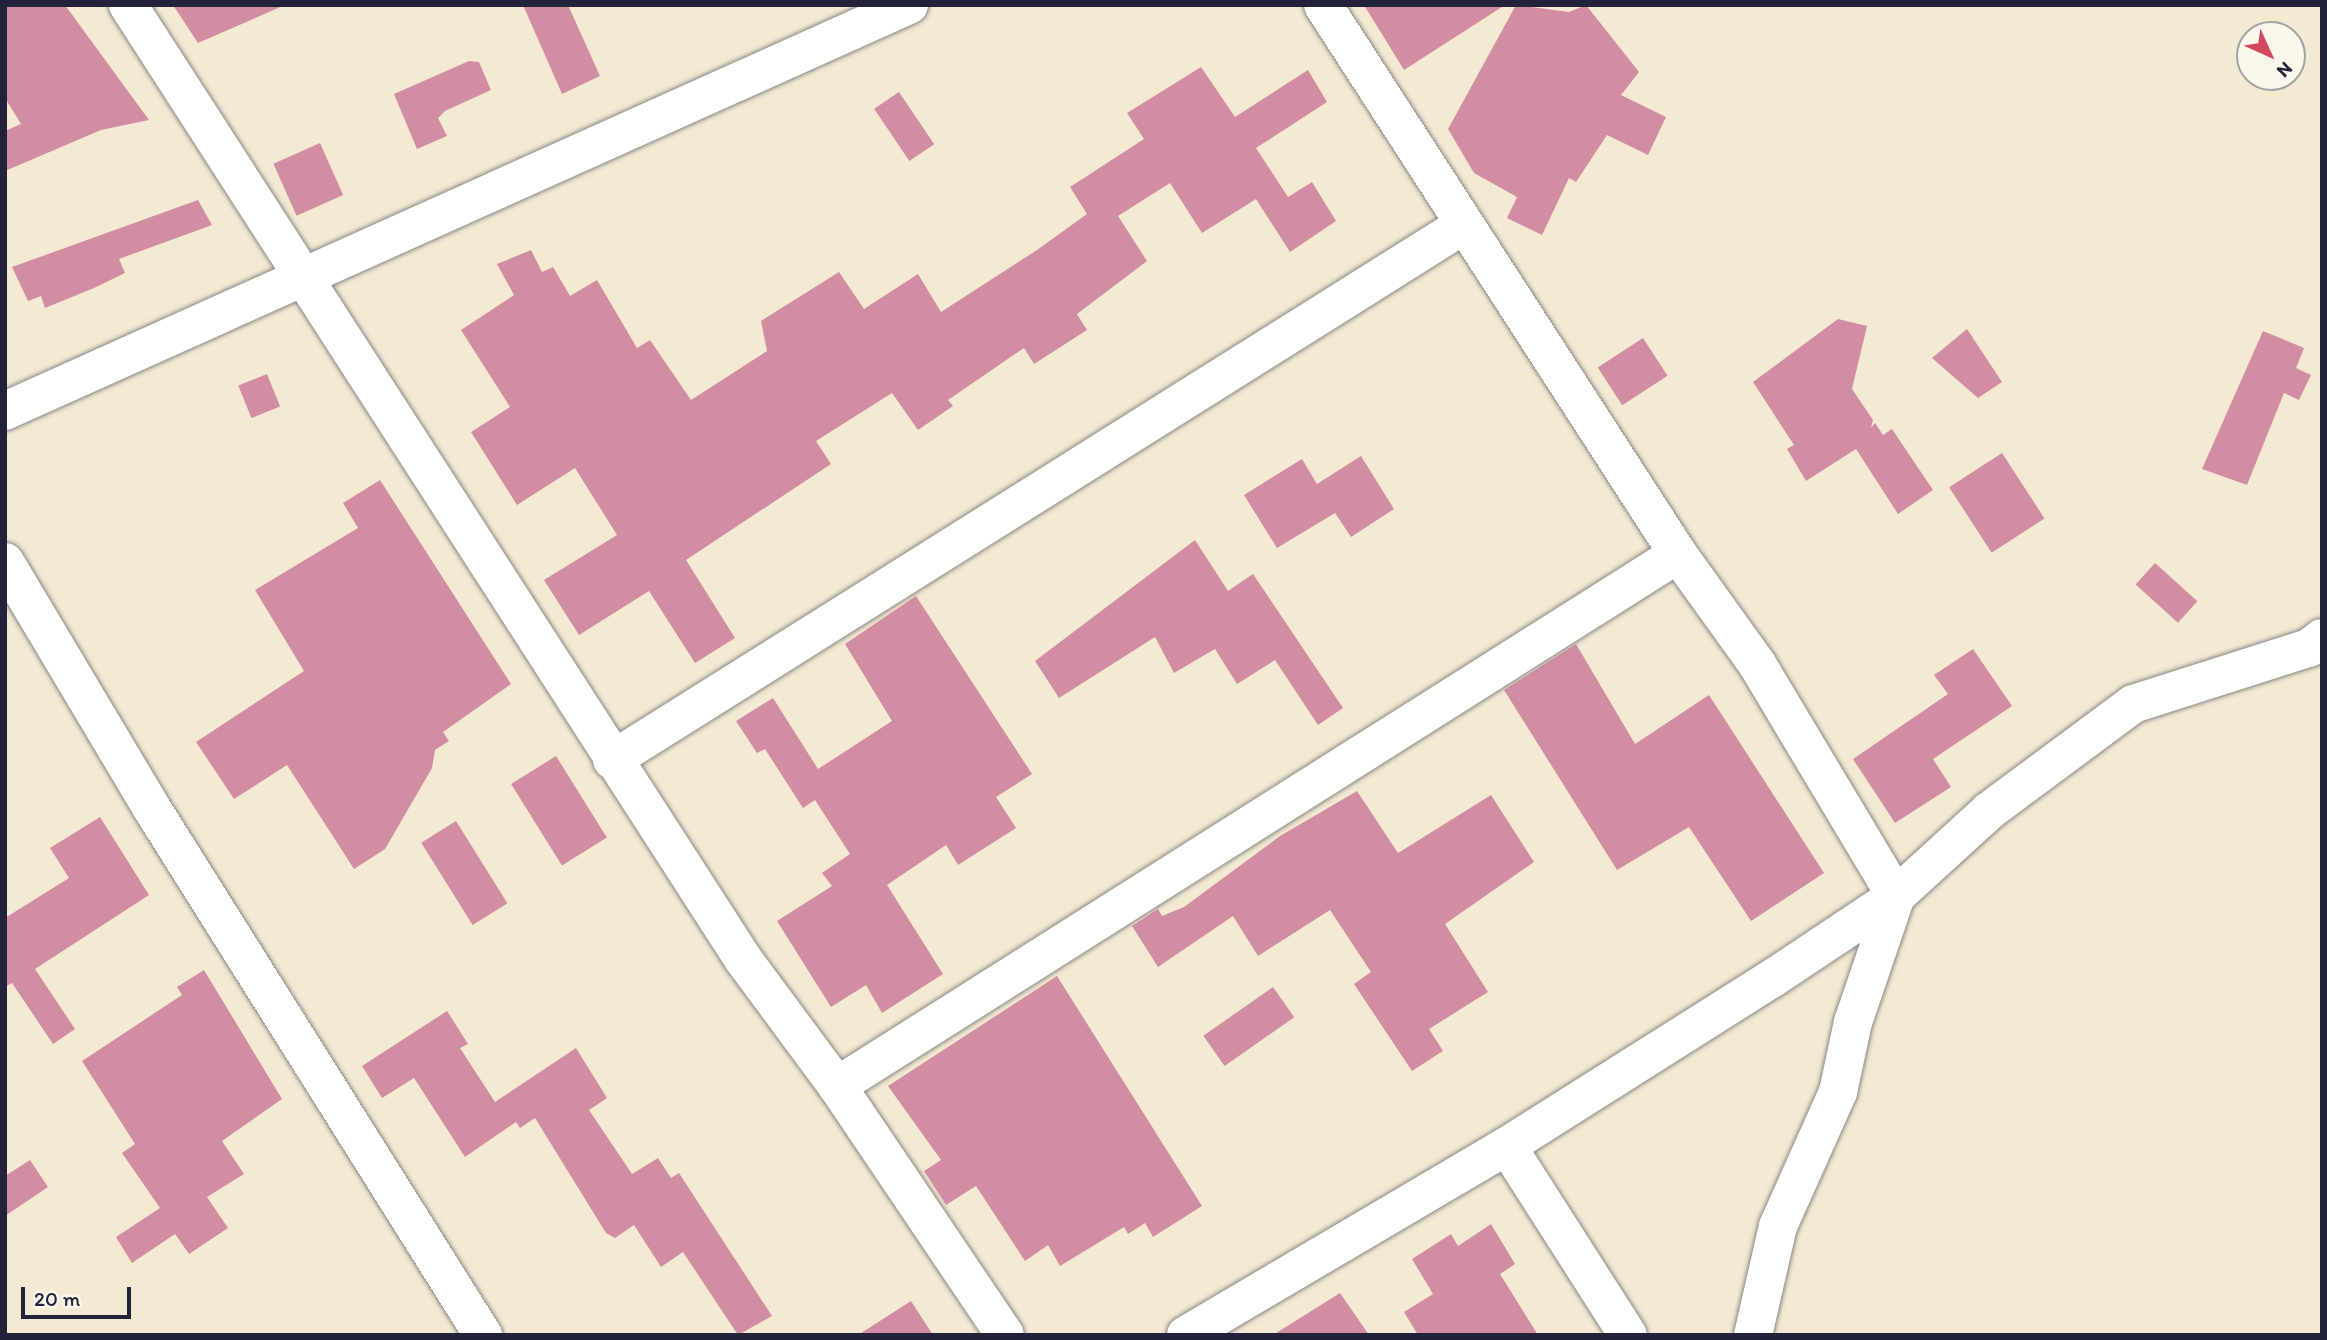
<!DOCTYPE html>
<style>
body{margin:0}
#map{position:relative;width:2327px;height:1340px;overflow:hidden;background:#f4e9d2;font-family:Itim,sans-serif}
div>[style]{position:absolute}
.building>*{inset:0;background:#d38da3;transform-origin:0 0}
.roads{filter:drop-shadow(0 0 2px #8b8686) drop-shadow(0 0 2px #8b8686)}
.minor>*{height:38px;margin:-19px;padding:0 19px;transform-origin:19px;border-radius:19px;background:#fff}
span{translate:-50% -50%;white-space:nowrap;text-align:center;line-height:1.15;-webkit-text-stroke:7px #fbf7ec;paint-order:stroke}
.frame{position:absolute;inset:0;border:7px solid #22223b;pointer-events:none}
.north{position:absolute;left:2236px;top:21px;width:70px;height:70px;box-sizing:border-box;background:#fbf7ec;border:2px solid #a4a2a5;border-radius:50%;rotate:135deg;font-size:19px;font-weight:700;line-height:28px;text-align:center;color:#22223b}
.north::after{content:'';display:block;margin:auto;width:24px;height:32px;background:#d1495b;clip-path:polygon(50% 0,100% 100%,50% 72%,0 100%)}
.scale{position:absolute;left:21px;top:1287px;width:110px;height:32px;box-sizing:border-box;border:4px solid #22223b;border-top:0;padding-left:9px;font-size:21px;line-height:24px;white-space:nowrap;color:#22223b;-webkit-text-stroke:5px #fbf7ec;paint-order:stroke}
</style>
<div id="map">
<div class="building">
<div style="clip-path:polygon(5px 5px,65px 5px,149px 120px,101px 130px,5px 171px,5px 131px,21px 124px,5px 98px)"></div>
<div style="clip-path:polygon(173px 5px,285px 5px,198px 43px)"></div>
<div style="clip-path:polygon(523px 5px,568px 5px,600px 76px,562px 94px)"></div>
<div style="clip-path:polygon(1364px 5px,1505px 5px,1404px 70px)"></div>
<div style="clip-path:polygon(1516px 5px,1569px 12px,1586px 5px,1639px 72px,1621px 95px,1666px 117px,1648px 155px,1607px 135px,1576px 182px,1569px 178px,1542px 235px,1507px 218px,1517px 197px,1474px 173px,1448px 129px)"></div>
<div style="clip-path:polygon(469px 61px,479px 62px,491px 90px,445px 111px,438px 118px,447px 136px,417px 149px,394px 94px)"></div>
<div style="clip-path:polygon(1201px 67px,1235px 117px,1308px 70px,1327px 102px,1256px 148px,1288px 197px,1312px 182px,1336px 221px,1290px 252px,1256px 199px,1202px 233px,1170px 183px,1118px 216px,1147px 261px,1077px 314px,1087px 330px,1034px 364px,1024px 348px,948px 400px,953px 406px,918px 430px,892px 393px,816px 441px,831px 464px,686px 560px,735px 638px,695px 663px,649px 591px,579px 635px,544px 580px,617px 535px,575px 468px,517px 505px,471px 432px,510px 407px,461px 330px,514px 295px,497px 264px,531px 250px,542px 272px,553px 267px,570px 296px,597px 280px,637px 348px,650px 340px,691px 400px,767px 351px,761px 321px,839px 272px,864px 309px,918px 274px,941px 312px,1037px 250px,1087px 214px,1070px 187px,1144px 139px,1127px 113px)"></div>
<div style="left:899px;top:92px;width:63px;height:30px;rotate:56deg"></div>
<div style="left:320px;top:143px;width:57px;height:51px;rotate:66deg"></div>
<div style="clip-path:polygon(198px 200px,212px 225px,119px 259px,125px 273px,94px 288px,45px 308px,41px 296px,28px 301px,12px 267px)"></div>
<div style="clip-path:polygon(1838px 319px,1867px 326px,1852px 389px,1873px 420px,1871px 428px,1875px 423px,1883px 435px,1892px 429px,1933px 490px,1898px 514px,1856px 449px,1806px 481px,1787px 449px,1794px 445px,1753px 382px)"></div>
<div style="clip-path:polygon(1967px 329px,2002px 382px,1978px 398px,1932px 358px)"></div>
<div style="clip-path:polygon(2263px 331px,2304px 348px,2296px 368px,2311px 375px,2299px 400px,2284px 393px,2247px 485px,2202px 469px)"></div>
<div style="left:1643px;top:338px;width:45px;height:54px;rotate:57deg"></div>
<div style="left:267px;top:374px;width:35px;height:31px;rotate:68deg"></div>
<div style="left:2002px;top:453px;width:78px;height:63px;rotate:57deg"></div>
<div style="clip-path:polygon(1361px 456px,1394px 509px,1351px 537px,1335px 513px,1277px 548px,1244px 495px,1302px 459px,1317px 484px)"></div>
<div style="clip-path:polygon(380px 480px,511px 684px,443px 732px,449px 741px,435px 750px,432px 768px,385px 849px,354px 869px,287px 765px,234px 799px,196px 742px,304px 671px,255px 590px,358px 528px,343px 503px)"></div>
<div style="clip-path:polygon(1195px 540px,1228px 591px,1253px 574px,1343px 708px,1318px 725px,1275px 660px,1237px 684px,1215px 649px,1174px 673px,1155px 637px,1059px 698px,1035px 661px)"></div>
<div style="left:2155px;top:563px;width:57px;height:29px;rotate:42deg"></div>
<div style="clip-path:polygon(916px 596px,1032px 774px,996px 797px,1016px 828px,958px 865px,946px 845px,887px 885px,943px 974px,882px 1013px,866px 985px,831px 1007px,777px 921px,832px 886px,822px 873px,850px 854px,815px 800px,803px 808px,765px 749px,757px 753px,736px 721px,773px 698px,818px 769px,892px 721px,845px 644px)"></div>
<div style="clip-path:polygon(1576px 644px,1635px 744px,1709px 695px,1824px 873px,1751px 921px,1689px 827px,1617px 870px,1504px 690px)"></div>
<div style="clip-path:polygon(1973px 649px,2012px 706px,1933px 759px,1951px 787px,1895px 823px,1853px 759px,1948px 694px,1934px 675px)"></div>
<div style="left:556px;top:756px;width:96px;height:53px;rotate:58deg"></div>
<div style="clip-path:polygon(1357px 791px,1398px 853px,1491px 795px,1534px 862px,1445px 924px,1488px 992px,1429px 1029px,1443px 1051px,1412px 1071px,1354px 984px,1371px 972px,1330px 910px,1258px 956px,1233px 916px,1158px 967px,1132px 926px,1158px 909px,1162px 916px,1184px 907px,1280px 836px)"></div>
<div style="clip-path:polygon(100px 817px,149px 895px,35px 969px,75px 1029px,53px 1044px,12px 983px,5px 987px,5px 918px,69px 878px,50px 848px)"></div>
<div style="left:456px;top:821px;width:97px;height:41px;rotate:58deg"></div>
<div style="clip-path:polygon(204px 970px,282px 1099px,222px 1141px,244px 1174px,207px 1197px,228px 1228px,189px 1254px,175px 1234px,132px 1263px,116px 1237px,160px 1208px,122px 1153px,135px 1144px,82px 1061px,182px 995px,177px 987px)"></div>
<div style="clip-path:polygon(1057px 976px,1202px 1206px,1153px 1237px,1145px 1223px,1128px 1234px,1124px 1227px,1060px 1266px,1048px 1245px,1025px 1261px,976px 1186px,946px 1205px,924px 1171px,941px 1160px,888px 1086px)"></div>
<div style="left:1273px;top:987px;width:37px;height:85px;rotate:55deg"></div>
<div style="clip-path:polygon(447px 1011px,468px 1044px,460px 1048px,495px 1102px,576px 1048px,607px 1098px,589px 1110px,632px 1174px,658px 1158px,671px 1178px,679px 1173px,772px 1316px,738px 1335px,683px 1252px,661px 1267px,634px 1225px,615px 1238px,606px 1233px,535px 1118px,520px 1128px,516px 1122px,465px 1157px,414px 1078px,382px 1098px,362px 1066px)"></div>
<div style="clip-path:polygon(30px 1160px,48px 1187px,5px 1216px,5px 1176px)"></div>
<div style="clip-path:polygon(1491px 1224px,1515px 1264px,1500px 1274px,1538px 1335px,1418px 1335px,1404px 1312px,1433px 1294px,1412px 1259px,1451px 1234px,1458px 1246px)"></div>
<div style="clip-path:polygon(1340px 1293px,1369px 1335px,1273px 1335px)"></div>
<div style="clip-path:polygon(911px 1301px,933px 1335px,858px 1335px)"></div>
</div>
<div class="roads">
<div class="minor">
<div style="left:128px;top:5px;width:1135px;rotate:57.19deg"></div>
<div style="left:743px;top:959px;width:158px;rotate:53.5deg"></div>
<div style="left:837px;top:1086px;width:300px;rotate:56deg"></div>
<div style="left:1323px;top:5px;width:654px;rotate:57.11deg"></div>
<div style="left:1678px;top:554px;width:135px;rotate:54.3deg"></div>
<div style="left:1757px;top:664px;width:270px;rotate:59.1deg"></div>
<div style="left:1896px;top:896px;width:133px;rotate:108.8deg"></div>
<div style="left:1853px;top:1022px;width:72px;rotate:102.1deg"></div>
<div style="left:1838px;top:1092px;width:147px;rotate:114.1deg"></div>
<div style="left:1778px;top:1226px;width:112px;rotate:102.9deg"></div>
<div style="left:5px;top:411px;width:991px;rotate:-24.19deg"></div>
<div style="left:5px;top:562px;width:285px;rotate:59.2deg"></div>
<div style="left:151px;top:807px;width:624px;rotate:57.84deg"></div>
<div style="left:612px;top:760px;width:1007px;rotate:-32.14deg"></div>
<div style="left:837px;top:1086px;width:995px;rotate:-32.32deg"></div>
<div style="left:1507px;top:1146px;width:224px;rotate:57.4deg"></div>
<div style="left:1186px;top:1335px;width:373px;rotate:-30.5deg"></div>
<div style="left:1507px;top:1146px;width:315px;rotate:-32.3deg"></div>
<div style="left:1773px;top:978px;width:148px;rotate:-33.7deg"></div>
<div style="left:1896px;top:896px;width:126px;rotate:-42.4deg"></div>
<div style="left:1989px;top:811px;width:179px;rotate:-36.6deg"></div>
<div style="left:2133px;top:704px;width:185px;rotate:-17.7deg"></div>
<div style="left:2309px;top:648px;width:16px;rotate:-38deg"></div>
</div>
</div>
<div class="frame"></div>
<div class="north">N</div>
<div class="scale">20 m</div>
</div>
